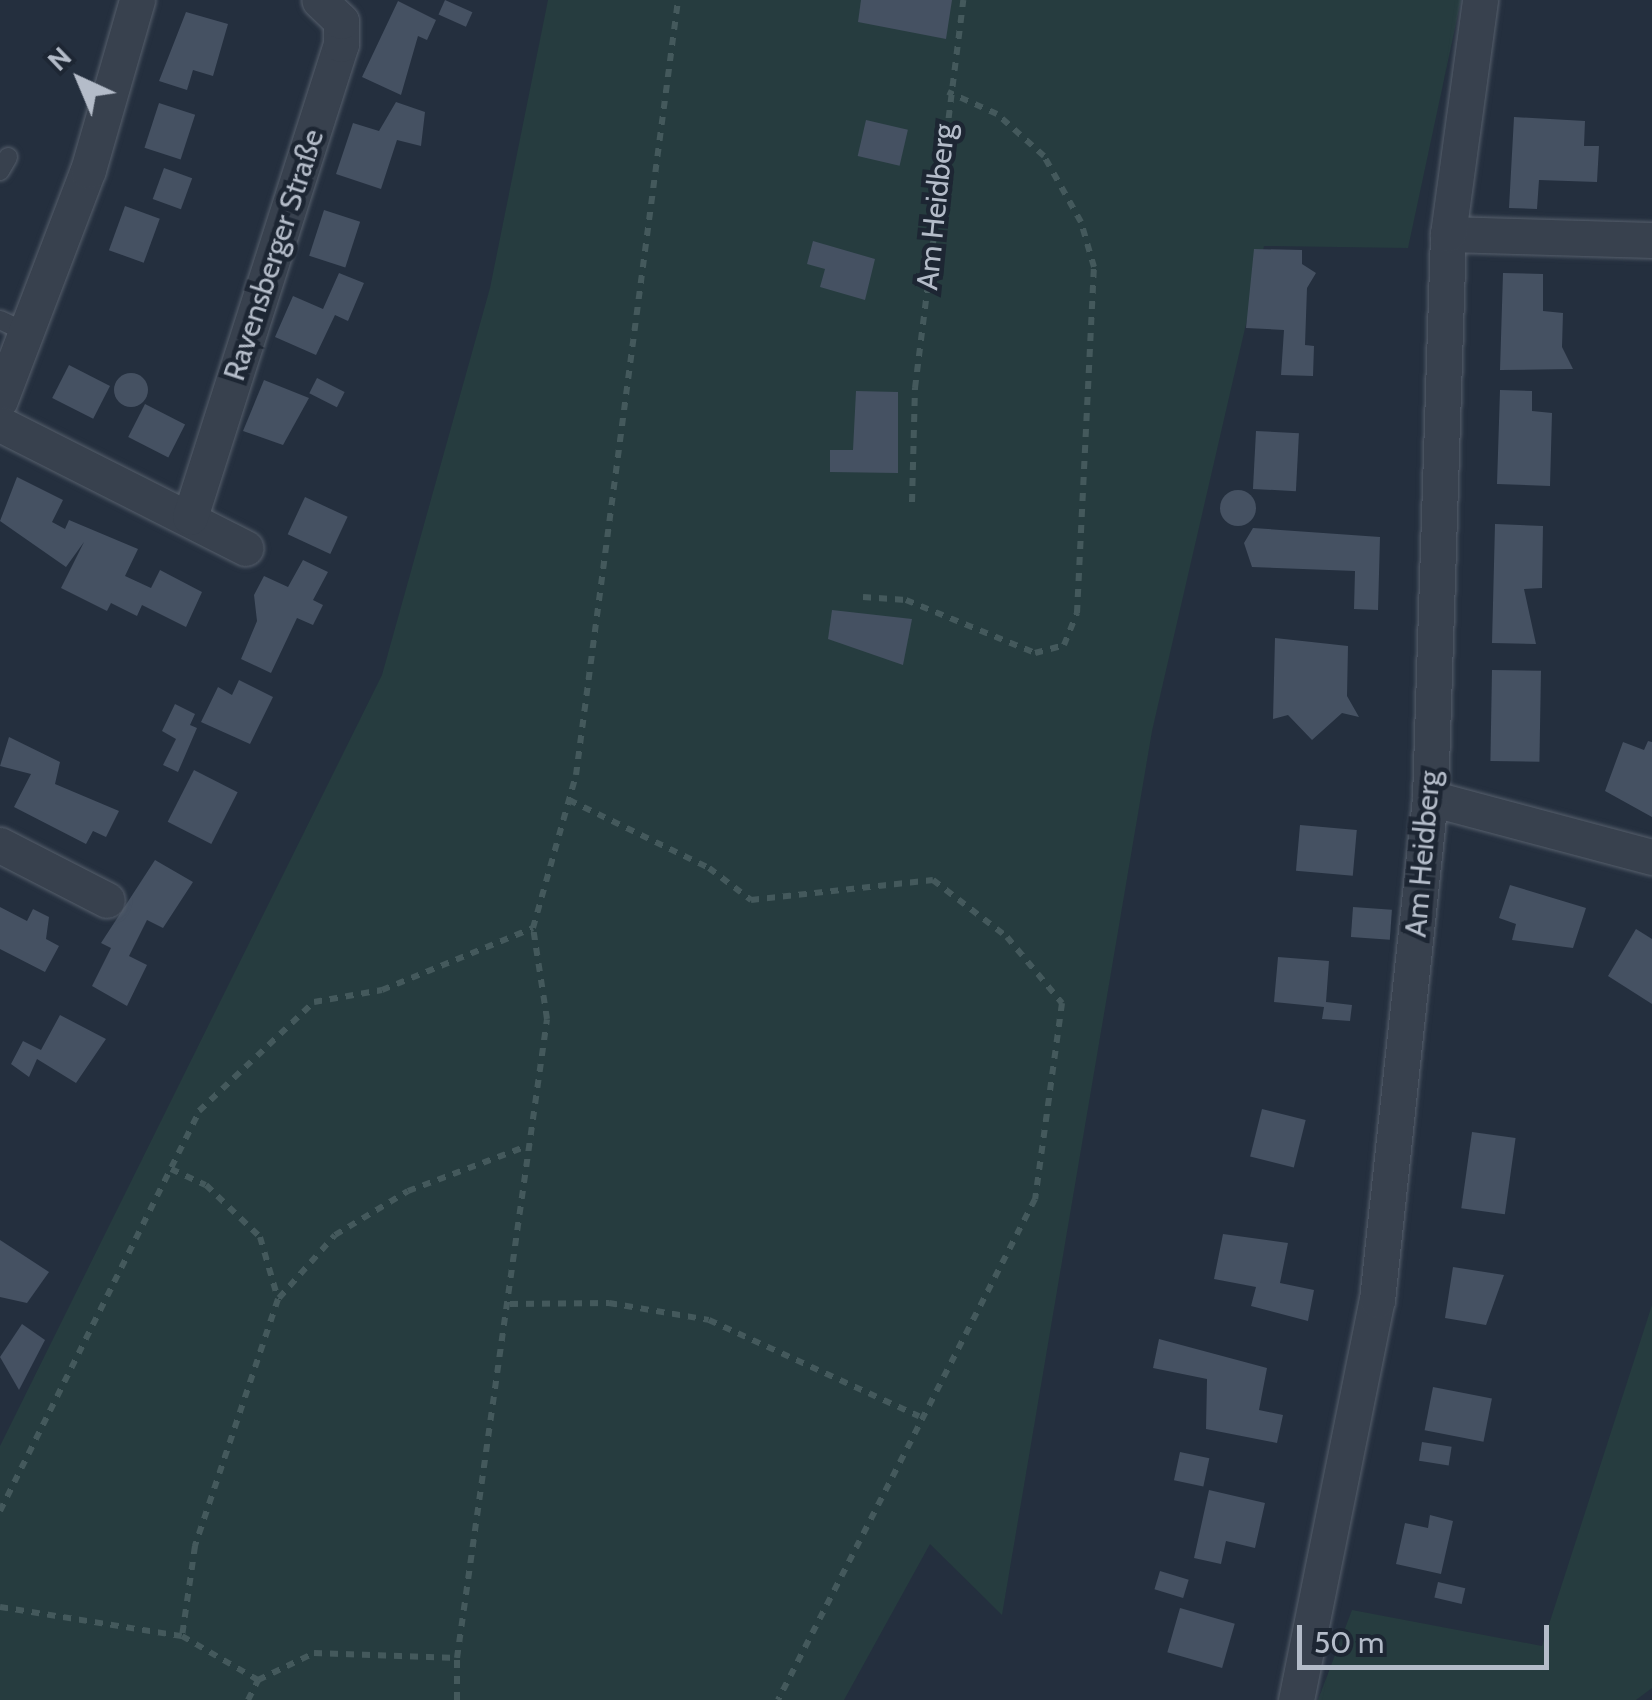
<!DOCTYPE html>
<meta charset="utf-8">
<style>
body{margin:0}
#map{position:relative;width:1652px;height:1700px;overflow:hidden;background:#242f3e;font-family:Cabin,sans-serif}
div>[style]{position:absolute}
.green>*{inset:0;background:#263c3f}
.building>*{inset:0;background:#455162;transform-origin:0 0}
.round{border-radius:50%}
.path>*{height:6px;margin-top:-3px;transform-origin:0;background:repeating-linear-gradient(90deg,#44595c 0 8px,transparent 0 16px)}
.roads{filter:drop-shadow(0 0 2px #565f6c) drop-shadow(0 0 2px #565f6c)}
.lane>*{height:18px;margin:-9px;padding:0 9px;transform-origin:9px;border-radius:9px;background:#38414e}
.street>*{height:35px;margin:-17.5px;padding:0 17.5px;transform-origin:17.5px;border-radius:17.5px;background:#38414e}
span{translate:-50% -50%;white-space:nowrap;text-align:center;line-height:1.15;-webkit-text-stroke:9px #1d2633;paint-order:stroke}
.street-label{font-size:30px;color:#b4bcc9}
.north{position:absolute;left:30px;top:30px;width:100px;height:100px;-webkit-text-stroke:8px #1d2633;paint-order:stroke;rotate:316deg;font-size:28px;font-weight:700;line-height:40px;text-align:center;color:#b4bcc9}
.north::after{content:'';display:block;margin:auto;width:35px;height:45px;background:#b4bcc9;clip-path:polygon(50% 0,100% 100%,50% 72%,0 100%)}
.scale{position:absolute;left:1297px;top:1625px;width:252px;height:45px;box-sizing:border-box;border:5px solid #b4bcc9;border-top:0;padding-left:12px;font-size:30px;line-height:35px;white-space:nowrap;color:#b4bcc9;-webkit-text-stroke:8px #1d2633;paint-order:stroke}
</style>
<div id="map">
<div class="green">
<div style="clip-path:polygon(548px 0,1461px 0,1408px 248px,1264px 246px,1152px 731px,1002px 1615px,930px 1544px,844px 1700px,0 1700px,0 1446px,382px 675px,490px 288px)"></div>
<div style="clip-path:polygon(1652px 1305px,1652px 1688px,1636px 1700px,1318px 1700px,1352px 1610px,1542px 1646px)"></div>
</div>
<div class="building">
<div style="left:445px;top:0;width:30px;height:16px;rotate:24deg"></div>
<div style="clip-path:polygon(861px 0,952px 0,946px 39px,858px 22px)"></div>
<div style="clip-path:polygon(398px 1px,436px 20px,427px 40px,418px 36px,401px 95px,362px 77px)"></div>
<div style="clip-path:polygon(186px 12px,228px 24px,213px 76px,193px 70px,187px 90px,159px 81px)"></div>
<div style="clip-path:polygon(396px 102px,425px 112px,421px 146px,397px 140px,381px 189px,336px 174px,353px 123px,379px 131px)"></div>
<div style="left:159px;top:103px;width:38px;height:47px;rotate:18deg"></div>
<div style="clip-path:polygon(1514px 117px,1585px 121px,1584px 146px,1599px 146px,1597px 182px,1539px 180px,1537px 209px,1509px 208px)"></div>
<div style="left:866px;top:120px;width:43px;height:37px;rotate:13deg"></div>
<div style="left:164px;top:168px;width:30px;height:33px;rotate:20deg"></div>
<div style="left:125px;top:206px;width:37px;height:47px;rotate:20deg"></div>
<div style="left:324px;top:210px;width:38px;height:48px;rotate:18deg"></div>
<div style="clip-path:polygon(813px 241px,875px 259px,865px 300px,820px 287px,825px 269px,807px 264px)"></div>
<div style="clip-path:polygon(1254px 249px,1302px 250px,1302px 264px,1316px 273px,1307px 288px,1305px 345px,1314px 346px,1313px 376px,1281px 375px,1284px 330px,1246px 328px)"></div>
<div style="clip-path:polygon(339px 273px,364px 283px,348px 321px,335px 315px,316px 355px,275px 337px,293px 296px,323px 309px)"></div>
<div style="clip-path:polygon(1503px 273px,1543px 274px,1543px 311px,1563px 313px,1562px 347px,1573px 369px,1500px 370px)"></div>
<div style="left:69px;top:365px;width:46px;height:37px;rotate:27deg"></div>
<div class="round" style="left:114px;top:373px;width:34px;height:34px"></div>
<div style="left:317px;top:378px;width:31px;height:17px;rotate:27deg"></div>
<div style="clip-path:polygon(264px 380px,309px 398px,283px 445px,243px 431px)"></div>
<div style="clip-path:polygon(1500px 390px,1532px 391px,1532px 411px,1552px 413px,1550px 486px,1497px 484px)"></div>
<div style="clip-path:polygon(856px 391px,898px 392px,898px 473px,830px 472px,830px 450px,853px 450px)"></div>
<div style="left:145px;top:404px;width:45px;height:37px;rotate:27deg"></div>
<div style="left:1256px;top:431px;width:43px;height:58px;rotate:3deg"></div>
<div style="clip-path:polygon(17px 477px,63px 500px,52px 522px,65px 529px,69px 520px,138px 549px,125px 576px,151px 588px,160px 570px,202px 592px,186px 627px,142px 605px,137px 616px,111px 603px,107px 611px,61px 588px,84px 542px,66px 567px,0 521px)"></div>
<div class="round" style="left:1220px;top:490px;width:36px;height:36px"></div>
<div style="left:305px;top:497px;width:47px;height:41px;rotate:25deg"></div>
<div style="clip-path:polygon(1495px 524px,1543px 526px,1542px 588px,1524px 589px,1536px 644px,1492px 643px)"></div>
<div style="clip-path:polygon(1253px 528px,1380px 537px,1378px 610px,1354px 609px,1355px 571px,1252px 567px,1244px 543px)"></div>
<div style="clip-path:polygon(303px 560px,328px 572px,313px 600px,323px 605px,313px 625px,297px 618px,271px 673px,241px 659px,257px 621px,254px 595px,264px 576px,288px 587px)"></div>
<div style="clip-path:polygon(832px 610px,912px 619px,903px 665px,828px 639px)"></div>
<div style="clip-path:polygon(1275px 638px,1348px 646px,1347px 696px,1359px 717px,1342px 713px,1312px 740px,1288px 715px,1273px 719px)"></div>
<div style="left:1492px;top:670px;width:49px;height:91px;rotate:1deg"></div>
<div style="clip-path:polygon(239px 680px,273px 697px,250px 744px,201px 722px,218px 687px,232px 695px)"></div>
<div style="clip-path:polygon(175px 704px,195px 714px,190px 725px,197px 728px,178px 772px,163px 765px,176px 739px,162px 731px)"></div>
<div style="clip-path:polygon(9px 737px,60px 762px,55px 784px,119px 811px,106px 837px,93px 831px,86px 844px,14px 807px,31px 774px,0 766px)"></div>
<div style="clip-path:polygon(1648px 741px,1652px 742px,1652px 817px,1605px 791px,1623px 742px,1644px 750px)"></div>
<div style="left:194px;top:770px;width:49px;height:58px;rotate:27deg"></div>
<div style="left:1300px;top:825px;width:57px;height:46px;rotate:5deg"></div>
<div style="clip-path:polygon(155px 860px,193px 882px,163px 928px,147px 920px,129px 956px,147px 965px,127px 1006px,92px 986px,111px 948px,101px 943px)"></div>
<div style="clip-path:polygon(1510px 885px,1586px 908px,1573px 948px,1512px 940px,1516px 924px,1499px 918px)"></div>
<div style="clip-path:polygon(0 907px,27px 921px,33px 909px,49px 917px,46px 939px,59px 946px,45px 972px,0 949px)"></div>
<div style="left:1353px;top:907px;width:39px;height:30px;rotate:4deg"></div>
<div style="clip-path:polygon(1636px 929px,1652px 939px,1652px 1004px,1608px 976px)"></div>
<div style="clip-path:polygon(1278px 957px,1329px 961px,1326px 1002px,1352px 1005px,1350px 1021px,1322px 1019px,1324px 1007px,1274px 1002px)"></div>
<div style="clip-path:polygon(60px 1015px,106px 1039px,76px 1083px,37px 1059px,29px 1077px,11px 1064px,23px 1041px,41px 1050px)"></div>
<div style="left:1262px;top:1109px;width:45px;height:49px;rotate:14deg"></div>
<div style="left:1472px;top:1132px;width:44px;height:77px;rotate:8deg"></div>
<div style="clip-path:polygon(1223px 1234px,1288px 1243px,1280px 1283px,1314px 1290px,1308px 1321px,1251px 1306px,1256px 1287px,1214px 1279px)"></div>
<div style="clip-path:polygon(0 1240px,49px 1272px,27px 1303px,0 1297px)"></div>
<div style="clip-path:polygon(1453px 1267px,1504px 1275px,1486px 1325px,1445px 1318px)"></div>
<div style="clip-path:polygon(22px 1324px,45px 1340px,19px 1390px,0 1357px)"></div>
<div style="clip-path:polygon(1159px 1339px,1267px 1368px,1259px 1410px,1283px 1415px,1277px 1443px,1206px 1429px,1207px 1379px,1153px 1368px)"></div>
<div style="left:1433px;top:1387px;width:60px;height:44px;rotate:11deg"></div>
<div style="left:1422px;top:1442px;width:30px;height:19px;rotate:9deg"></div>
<div style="left:1180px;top:1452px;width:30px;height:29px;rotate:12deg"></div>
<div style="clip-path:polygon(1209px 1490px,1265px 1503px,1255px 1548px,1226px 1541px,1221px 1564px,1194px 1558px)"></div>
<div style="clip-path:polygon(1430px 1515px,1453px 1521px,1441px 1574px,1396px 1564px,1405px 1523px,1428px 1528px)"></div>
<div style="left:1160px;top:1571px;width:30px;height:19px;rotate:17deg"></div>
<div style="left:1438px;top:1582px;width:28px;height:16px;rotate:13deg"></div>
<div style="left:1180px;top:1608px;width:57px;height:46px;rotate:16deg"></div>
</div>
<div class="path">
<div style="left:912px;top:502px;width:114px;rotate:-88.5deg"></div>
<div style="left:915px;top:388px;width:391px;rotate:-82.9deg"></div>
<div style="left:863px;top:597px;width:43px;rotate:4deg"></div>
<div style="left:906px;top:600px;width:139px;rotate:22.3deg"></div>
<div style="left:1035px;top:653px;width:30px;rotate:-15deg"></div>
<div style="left:1064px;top:645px;width:35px;rotate:-68deg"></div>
<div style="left:1077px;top:613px;width:346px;rotate:-87.2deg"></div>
<div style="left:1094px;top:267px;width:47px;rotate:-106.1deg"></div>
<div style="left:1081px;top:222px;width:76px;rotate:-119.3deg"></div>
<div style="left:1044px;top:156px;width:63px;rotate:-138.2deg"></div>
<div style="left:997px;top:114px;width:54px;rotate:-155.8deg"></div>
<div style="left:569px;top:800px;width:156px;rotate:25.9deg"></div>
<div style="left:709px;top:868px;width:53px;rotate:37.3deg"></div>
<div style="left:751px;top:900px;width:183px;rotate:-6.3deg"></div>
<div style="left:933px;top:880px;width:93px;rotate:37.6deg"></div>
<div style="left:1007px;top:937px;width:86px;rotate:50.2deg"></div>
<div style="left:1062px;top:1003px;width:198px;rotate:97.8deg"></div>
<div style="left:1035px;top:1199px;width:563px;rotate:117.16deg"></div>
<div style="left:171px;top:1169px;width:38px;rotate:25deg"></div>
<div style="left:206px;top:1185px;width:75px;rotate:43.9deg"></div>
<div style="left:260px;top:1237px;width:65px;rotate:73.8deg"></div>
<div style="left:278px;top:1299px;width:261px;rotate:108.6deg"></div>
<div style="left:195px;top:1546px;width:91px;rotate:98.2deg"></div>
<div style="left:279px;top:1298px;width:84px;rotate:-48.4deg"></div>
<div style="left:335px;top:1235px;width:85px;rotate:-31.1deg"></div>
<div style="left:408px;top:1191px;width:127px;rotate:-20.7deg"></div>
<div style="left:510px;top:1304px;width:99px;rotate:-0.6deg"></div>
<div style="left:609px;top:1303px;width:101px;rotate:9.6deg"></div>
<div style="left:709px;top:1320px;width:231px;rotate:24.6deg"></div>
<div style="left:0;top:1511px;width:447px;rotate:-63.5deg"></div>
<div style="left:199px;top:1111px;width:158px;rotate:-43.5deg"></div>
<div style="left:314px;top:1002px;width:69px;rotate:-10deg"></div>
<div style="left:382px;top:990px;width:163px;rotate:-22.3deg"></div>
<div style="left:533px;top:928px;width:159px;rotate:-74.3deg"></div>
<div style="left:576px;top:775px;width:782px;rotate:-82.5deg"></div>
<div style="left:0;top:1607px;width:184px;rotate:9.1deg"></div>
<div style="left:182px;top:1636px;width:88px;rotate:30.1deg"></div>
<div style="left:248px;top:1700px;width:22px;rotate:-63deg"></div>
<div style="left:258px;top:1680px;width:62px;rotate:-25.7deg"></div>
<div style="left:314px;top:1653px;width:143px;rotate:2deg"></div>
<div style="left:457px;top:1658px;width:645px;rotate:-81.98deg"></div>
<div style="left:547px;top:1019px;width:92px;rotate:-98.7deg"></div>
<div style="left:457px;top:1700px;width:42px;rotate:-90deg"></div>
</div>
<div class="roads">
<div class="lane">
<div style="left:0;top:171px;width:16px;rotate:-60deg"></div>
<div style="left:0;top:320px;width:29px;rotate:25deg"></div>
</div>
<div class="street">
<div style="left:1448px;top:234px;width:204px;rotate:1.7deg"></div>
<div style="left:0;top:400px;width:246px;rotate:-69.1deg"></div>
<div style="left:88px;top:170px;width:177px;rotate:-73.9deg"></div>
<div style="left:0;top:424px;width:275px;rotate:26.8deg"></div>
<div style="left:190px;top:517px;width:497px;rotate:-72.3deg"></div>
<div style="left:341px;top:44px;width:23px;rotate:-90deg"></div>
<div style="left:341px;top:21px;width:30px;rotate:-136deg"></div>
<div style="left:1430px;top:798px;width:230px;rotate:14.9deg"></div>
<div style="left:0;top:845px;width:120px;rotate:27.2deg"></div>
<div style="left:1296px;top:1700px;width:408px;rotate:-78.6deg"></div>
<div style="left:1377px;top:1300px;width:505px;rotate:-83.97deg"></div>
<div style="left:1430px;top:798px;width:564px;rotate:-88.17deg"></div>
<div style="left:1448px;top:234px;width:236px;rotate:-82.2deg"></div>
</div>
</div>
<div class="street-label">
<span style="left:936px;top:207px;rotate:-84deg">Am Heidberg</span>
<span style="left:274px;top:255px;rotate:-72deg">Ravensberger Straße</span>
<span style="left:1423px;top:854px;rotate:-85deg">Am Heidberg</span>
</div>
<div class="north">N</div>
<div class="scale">50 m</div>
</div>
